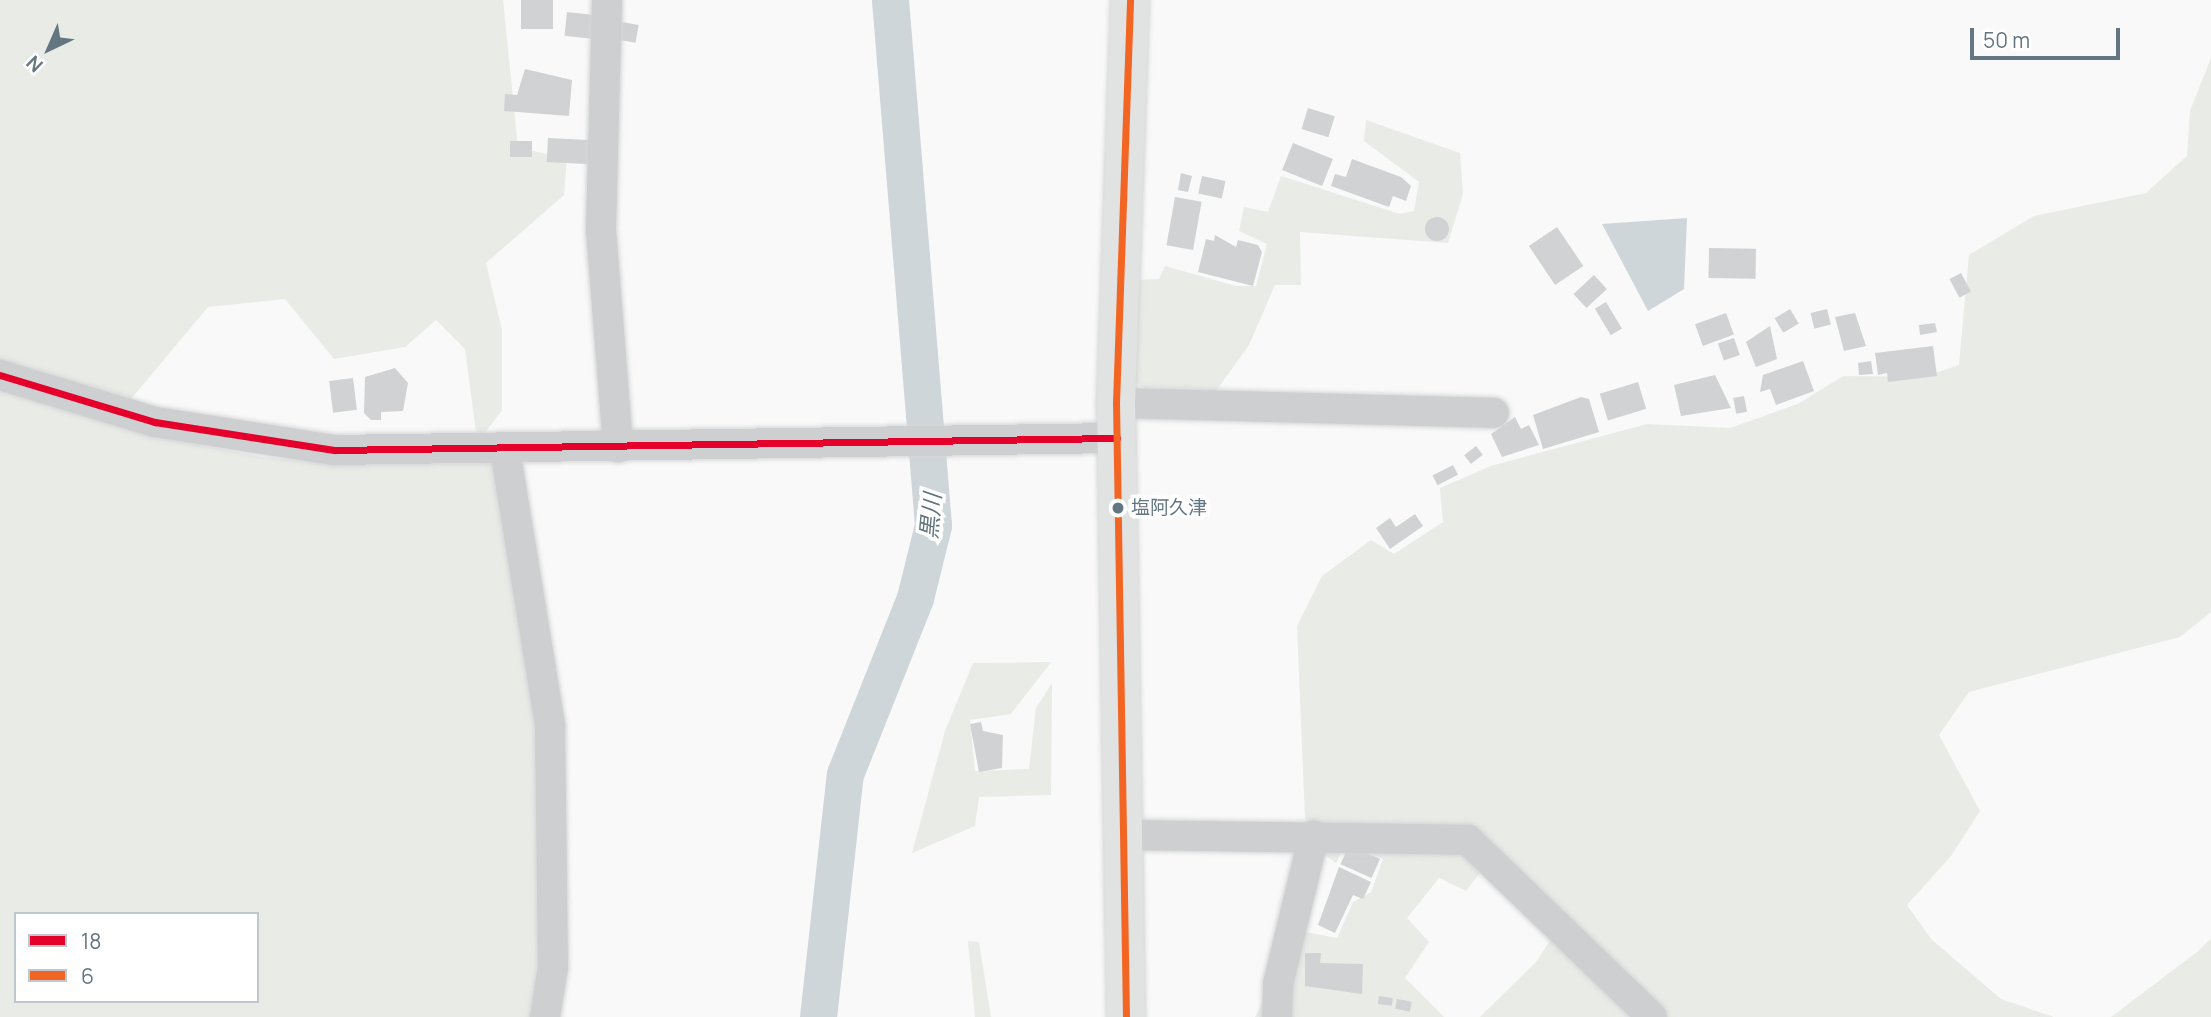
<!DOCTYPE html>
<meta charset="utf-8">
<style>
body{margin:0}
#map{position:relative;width:2211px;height:1017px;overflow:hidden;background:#f9f9f9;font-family:Manrope,"Noto Sans JP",sans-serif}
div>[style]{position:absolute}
.green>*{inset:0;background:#e8ebe6}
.water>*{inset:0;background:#ced6d9}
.river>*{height:37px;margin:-18.5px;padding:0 18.5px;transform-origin:18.5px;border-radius:18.5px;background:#ced6d9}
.building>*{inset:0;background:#d0d2d3;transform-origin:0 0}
.round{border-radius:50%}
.roads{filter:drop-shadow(0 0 2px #d5d6d7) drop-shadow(0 0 2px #d5d6d7)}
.minor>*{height:30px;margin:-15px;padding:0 15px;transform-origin:15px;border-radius:15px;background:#cecfd0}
.major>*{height:38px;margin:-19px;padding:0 19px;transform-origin:19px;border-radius:19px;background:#e1e2e2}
.bus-1>*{height:7px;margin:-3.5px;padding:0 3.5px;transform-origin:3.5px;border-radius:3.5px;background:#e4002b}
.bus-2>*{height:7px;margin:-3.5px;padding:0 3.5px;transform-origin:3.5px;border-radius:3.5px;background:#f26522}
.dots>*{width:19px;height:19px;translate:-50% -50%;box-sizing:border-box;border:4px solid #fff;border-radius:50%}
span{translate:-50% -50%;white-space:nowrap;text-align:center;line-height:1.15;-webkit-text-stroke:7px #fff;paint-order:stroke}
.bus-label{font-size:19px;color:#657683}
.left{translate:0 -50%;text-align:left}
.water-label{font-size:23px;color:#60757c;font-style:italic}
.legend{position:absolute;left:14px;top:912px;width:245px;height:91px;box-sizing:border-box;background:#fff;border:2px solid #c1c8cd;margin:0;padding:9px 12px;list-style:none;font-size:21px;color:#657683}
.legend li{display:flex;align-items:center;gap:14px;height:35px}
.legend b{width:35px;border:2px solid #c1c8cd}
.north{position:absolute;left:14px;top:14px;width:70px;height:70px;-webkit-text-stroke:5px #fff;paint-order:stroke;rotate:224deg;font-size:19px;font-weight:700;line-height:28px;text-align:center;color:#657683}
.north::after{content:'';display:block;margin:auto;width:24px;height:32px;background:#657683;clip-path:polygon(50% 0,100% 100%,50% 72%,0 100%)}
.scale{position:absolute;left:1970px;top:28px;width:150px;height:32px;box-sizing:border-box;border:4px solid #657683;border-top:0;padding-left:9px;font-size:21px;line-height:24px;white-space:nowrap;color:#657683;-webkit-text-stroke:5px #fff;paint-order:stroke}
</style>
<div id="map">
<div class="green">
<div style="clip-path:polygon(0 0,503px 0,518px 148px,567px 158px,564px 195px,486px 263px,502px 330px,502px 410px,484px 434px,476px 432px,465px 349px,436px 320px,405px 347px,334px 359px,285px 299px,208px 307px,131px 399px,0 361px)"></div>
<div style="clip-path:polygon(2211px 58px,2211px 612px,2180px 637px,1969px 692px,1939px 735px,1980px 811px,1951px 856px,1907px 905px,1931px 939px,2001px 999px,2054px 1017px,1480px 1017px,1537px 961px,1553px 935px,1483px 869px,1466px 891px,1439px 878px,1407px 918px,1429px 942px,1405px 978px,1444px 1017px,1255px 1017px,1300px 931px,1337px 938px,1353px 902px,1371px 892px,1383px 859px,1346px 842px,1336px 863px,1322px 853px,1305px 818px,1297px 626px,1322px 576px,1371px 540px,1394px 554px,1443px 522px,1440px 488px,1491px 466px,1647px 424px,1730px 428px,1798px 404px,1843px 376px,1924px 377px,1959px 365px,1969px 255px,2034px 216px,2146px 193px,2187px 156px,2190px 111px)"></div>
<div style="clip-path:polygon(1366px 120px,1460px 153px,1463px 194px,1448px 243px,1300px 232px,1301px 285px,1275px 285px,1249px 345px,1216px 391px,1147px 390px,1136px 383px,1136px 280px,1159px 279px,1165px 266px,1236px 286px,1256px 286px,1267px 244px,1239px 231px,1244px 207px,1268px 212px,1281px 176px,1400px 214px,1414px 211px,1419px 182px,1364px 141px)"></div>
<div style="clip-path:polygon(evenodd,0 390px,155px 436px,262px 457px,336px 463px,490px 459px,505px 478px,535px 641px,547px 959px,536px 1017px,0 1017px,0 390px,16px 914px,257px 914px,257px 1001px,16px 1001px,16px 914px)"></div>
<div style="clip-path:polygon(1051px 662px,1011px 714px,970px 720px,975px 771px,1029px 769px,1036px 708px,1052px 683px,1051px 795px,979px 797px,975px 826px,912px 853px,945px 731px,973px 663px)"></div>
<div style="clip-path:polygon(2211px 939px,2211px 1017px,2111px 1017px,2197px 952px)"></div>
<div style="clip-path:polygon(968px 941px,979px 942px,991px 1017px,975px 1017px)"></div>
</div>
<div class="water">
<div style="clip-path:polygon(1687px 218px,1684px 289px,1648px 311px,1602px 224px)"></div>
</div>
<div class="river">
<div style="left:818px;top:1017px;width:244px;rotate:-83.7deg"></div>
<div style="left:845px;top:774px;width:189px;rotate:-68.3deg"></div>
<div style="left:915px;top:598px;width:75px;rotate:-76.1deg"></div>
<div style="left:933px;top:525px;width:527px;rotate:-94.68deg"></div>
</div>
<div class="building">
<div style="left:521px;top:0;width:32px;height:29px"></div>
<div style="left:567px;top:12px;width:30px;height:24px;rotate:6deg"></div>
<div style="left:616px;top:21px;width:23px;height:18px;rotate:10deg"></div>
<div style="clip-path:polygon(525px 69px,572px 80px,569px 116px,504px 111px,505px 94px,517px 95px)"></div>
<div style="left:1308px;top:108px;width:28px;height:22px;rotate:17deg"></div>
<div style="left:548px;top:138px;width:44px;height:24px;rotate:3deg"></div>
<div style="left:532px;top:141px;width:16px;height:22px;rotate:90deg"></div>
<div style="left:1293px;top:143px;width:43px;height:29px;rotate:22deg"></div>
<div style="clip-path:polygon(1352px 159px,1401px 177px,1411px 186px,1406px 201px,1393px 196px,1389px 207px,1331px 186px,1335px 174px,1346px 177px)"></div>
<div style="clip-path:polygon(1181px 173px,1192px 176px,1188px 192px,1178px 190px)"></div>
<div style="left:1202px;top:176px;width:24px;height:18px;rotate:12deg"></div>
<div style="left:1175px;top:197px;width:27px;height:49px;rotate:10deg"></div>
<div class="round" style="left:1425px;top:217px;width:24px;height:24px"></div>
<div style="left:1557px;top:227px;width:47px;height:34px;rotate:56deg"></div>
<div style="clip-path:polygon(1215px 235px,1236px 247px,1238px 240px,1258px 245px,1262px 252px,1253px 286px,1198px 272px,1206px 239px,1214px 241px)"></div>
<div style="left:1709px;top:248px;width:47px;height:30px;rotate:1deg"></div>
<div style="left:1961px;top:273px;width:21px;height:13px;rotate:62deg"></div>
<div style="left:1594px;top:275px;width:19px;height:28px;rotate:47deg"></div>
<div style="left:1606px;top:302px;width:31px;height:13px;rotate:59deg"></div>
<div style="left:1790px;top:309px;width:17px;height:18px;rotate:59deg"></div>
<div style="left:1827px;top:309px;width:16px;height:17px;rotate:76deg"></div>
<div style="left:1726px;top:313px;width:23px;height:33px;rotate:70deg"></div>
<div style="clip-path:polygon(1855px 313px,1866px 346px,1844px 351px,1835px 317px)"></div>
<div style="clip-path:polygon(1935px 323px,1937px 332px,1920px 335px,1919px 325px)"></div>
<div style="clip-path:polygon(1770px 326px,1777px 359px,1756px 367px,1746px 342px)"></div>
<div style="left:1734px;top:338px;width:18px;height:17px;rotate:71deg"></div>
<div style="clip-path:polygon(1933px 346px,1937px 376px,1888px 382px,1887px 373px,1878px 375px,1875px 353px)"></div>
<div style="clip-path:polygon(1803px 361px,1814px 391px,1776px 405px,1770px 389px,1760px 392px,1763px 375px)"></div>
<div style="clip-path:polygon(1871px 361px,1873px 374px,1859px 375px,1858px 363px)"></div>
<div style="clip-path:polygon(395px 368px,408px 383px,403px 411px,381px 412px,381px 420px,371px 420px,364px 413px,365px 377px)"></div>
<div style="clip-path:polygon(1715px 375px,1731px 408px,1681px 416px,1674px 385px)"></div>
<div style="left:353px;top:378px;width:32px;height:24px;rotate:83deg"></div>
<div style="left:1638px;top:382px;width:28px;height:40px;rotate:73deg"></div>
<div style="left:1744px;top:396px;width:16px;height:11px;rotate:79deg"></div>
<div style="clip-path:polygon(1581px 397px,1589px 399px,1599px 432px,1543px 449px,1533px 415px)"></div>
<div style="clip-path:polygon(1515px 417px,1521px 429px,1529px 425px,1539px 445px,1502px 457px,1491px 434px)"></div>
<div style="left:1476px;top:446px;width:11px;height:15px;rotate:52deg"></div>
<div style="left:1453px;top:465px;width:11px;height:23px;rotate:63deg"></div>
<div style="clip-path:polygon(1415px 514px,1423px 526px,1390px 549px,1376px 528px,1390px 518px,1396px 527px)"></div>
<div style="clip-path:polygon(981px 722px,983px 731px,1003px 735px,1002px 768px,979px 772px,970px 724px)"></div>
<div style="left:1349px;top:845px;width:34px;height:21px;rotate:24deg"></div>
<div style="clip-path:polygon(1339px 867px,1371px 882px,1363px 899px,1353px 895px,1335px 933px,1318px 925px)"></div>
<div style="clip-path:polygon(1305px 953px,1321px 953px,1320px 963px,1363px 964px,1362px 994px,1305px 986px)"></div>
<div style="left:1379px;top:996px;width:14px;height:8px;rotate:8deg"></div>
<div style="left:1397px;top:999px;width:15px;height:10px;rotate:11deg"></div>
</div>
<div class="roads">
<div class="minor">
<div style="left:607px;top:0;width:230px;rotate:91.5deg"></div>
<div style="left:601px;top:230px;width:218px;rotate:85.5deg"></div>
<div style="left:0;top:375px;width:162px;rotate:16.9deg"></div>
<div style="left:155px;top:422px;width:181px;rotate:8.9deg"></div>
<div style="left:334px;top:450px;width:783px;rotate:-0.88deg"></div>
<div style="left:1116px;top:403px;width:378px;rotate:1.5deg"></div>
<div style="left:505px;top:450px;width:279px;rotate:80.7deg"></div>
<div style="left:550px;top:725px;width:242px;rotate:89.3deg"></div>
<div style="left:553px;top:967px;width:51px;rotate:99.1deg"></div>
<div style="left:1124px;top:835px;width:344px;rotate:0.8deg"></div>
<div style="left:1468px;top:840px;width:255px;rotate:43.9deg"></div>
<div style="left:1277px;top:1017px;width:33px;rotate:-88deg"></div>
<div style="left:1278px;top:984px;width:153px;rotate:-76.4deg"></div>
</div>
<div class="major">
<div style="left:1126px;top:1017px;width:614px;rotate:-90.93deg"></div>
<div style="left:1116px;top:403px;width:403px;rotate:-88deg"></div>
</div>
</div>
<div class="bus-1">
<div style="left:0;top:375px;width:162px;rotate:16.9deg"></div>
<div style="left:155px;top:422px;width:181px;rotate:8.9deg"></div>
<div style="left:334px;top:450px;width:783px;rotate:-0.88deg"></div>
</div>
<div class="bus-2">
<div style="left:1126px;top:1017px;width:614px;rotate:-90.93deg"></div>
<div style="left:1116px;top:403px;width:403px;rotate:-88deg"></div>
</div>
<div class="dots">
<div style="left:1118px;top:508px;background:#657683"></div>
</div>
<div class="bus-label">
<span class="left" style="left:1131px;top:508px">塩阿久津</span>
</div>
<div class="water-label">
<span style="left:930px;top:516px;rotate:-85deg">黒川</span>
</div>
<ul class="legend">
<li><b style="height:9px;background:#e4002b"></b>18</li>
<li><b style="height:9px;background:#f26522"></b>6</li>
</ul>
<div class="north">N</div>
<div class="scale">50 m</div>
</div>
